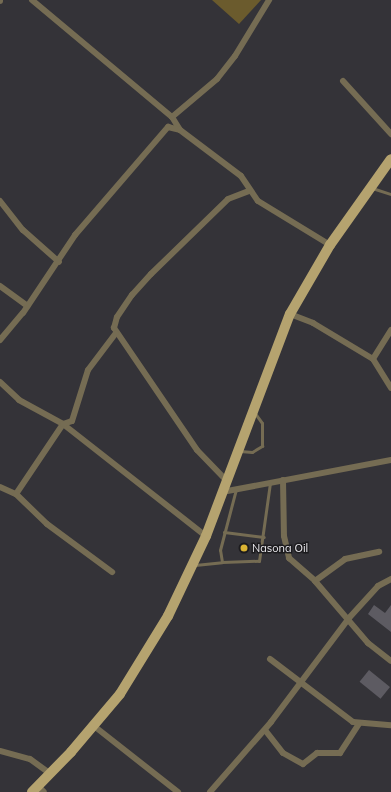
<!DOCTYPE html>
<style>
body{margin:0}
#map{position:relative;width:391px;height:792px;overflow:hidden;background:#343338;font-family:Mulish,sans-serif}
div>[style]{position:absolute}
.green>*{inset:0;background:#6b5b2d}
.building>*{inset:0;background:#5d5b62;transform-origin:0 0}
.service>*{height:3px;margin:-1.5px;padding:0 1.5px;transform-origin:1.5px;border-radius:1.5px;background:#756c53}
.minor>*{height:6px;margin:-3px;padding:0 3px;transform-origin:3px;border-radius:3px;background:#756c53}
.primary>*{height:10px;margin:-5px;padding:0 5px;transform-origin:5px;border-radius:5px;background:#b5a36f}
.dots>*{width:11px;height:11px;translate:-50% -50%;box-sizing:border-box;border:2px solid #1c1b1e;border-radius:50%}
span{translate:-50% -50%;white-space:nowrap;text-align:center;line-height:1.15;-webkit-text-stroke:3px #1c1b1e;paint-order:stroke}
.poi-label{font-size:11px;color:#ebeaee}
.left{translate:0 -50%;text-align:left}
</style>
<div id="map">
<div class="green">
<div style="clip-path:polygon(212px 0,261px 0,239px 24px)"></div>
</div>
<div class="building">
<div style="clip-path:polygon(374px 605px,385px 613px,391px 605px,391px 632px,368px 614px)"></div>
<div style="left:369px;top:670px;width:27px;height:15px;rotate:39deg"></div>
</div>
<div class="service">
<div style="left:372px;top:188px;width:20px;rotate:18deg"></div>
<div style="left:240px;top:451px;width:12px;rotate:5deg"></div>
<div style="left:252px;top:452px;width:12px;rotate:-31deg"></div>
<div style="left:262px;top:446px;width:23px;rotate:-90deg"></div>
<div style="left:262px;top:423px;width:14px;rotate:-126deg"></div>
<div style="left:224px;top:532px;width:40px;rotate:7.1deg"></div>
<div style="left:222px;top:562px;width:37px;rotate:-2deg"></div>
<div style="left:259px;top:561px;width:79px;rotate:-82deg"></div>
<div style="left:195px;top:565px;width:27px;rotate:-6deg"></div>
<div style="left:222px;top:562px;width:12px;rotate:-99deg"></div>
<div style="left:220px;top:550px;width:63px;rotate:-75.3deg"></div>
</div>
<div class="minor">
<div style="left:32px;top:0;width:182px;rotate:39.9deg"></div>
<div style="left:172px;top:117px;width:15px;rotate:58deg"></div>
<div style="left:0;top:1px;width:1px;rotate:-90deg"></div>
<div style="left:343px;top:81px;width:72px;rotate:47.8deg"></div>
<div style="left:172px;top:117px;width:59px;rotate:-40.2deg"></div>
<div style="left:217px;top:79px;width:29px;rotate:-52deg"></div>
<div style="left:235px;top:56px;width:66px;rotate:-58.7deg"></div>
<div style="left:0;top:201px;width:37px;rotate:52deg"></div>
<div style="left:23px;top:230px;width:48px;rotate:41.6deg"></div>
<div style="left:0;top:286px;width:34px;rotate:36deg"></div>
<div style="left:290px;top:314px;width:25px;rotate:21deg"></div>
<div style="left:313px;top:323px;width:70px;rotate:31deg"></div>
<div style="left:391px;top:330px;width:34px;rotate:122deg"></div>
<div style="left:373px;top:359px;width:34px;rotate:58deg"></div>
<div style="left:0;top:340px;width:35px;rotate:-50deg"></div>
<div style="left:23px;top:313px;width:94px;rotate:-56.3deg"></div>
<div style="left:75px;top:235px;width:143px;rotate:-49.3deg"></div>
<div style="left:168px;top:127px;width:12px;rotate:14deg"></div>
<div style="left:180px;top:130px;width:76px;rotate:37deg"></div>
<div style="left:241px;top:176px;width:30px;rotate:56deg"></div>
<div style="left:258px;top:201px;width:84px;rotate:31.4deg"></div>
<div style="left:0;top:382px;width:26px;rotate:43deg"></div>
<div style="left:19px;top:400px;width:50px;rotate:28.6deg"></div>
<div style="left:63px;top:424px;width:182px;rotate:38.1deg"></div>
<div style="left:225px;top:479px;width:40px;rotate:-134deg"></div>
<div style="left:197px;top:450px;width:148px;rotate:-124.2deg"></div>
<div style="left:114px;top:328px;width:11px;rotate:-75deg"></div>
<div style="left:117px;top:317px;width:27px;rotate:-56deg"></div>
<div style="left:132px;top:295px;width:28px;rotate:-48deg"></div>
<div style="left:151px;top:274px;width:107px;rotate:-44.2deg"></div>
<div style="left:228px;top:199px;width:22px;rotate:-21deg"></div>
<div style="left:283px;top:480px;width:56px;rotate:89deg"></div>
<div style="left:284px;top:536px;width:23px;rotate:77deg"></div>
<div style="left:289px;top:558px;width:35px;rotate:41deg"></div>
<div style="left:315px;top:581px;width:82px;rotate:49.5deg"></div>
<div style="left:368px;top:643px;width:29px;rotate:38deg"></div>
<div style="left:0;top:487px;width:17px;rotate:24deg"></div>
<div style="left:16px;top:494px;width:84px;rotate:-56.1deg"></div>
<div style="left:63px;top:424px;width:9px;rotate:-18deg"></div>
<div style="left:72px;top:421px;width:53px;rotate:-72.6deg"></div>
<div style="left:88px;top:370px;width:46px;rotate:-52.9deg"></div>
<div style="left:222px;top:492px;width:172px;rotate:-10.7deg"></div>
<div style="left:16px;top:494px;width:43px;rotate:44.1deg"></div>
<div style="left:47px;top:524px;width:81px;rotate:36.4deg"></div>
<div style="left:315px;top:581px;width:37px;rotate:-36deg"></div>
<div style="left:345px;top:559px;width:35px;rotate:-12deg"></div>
<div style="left:270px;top:659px;width:104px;rotate:37.2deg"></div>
<div style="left:353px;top:722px;width:38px;rotate:5deg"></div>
<div style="left:94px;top:726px;width:107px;rotate:38.2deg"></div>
<div style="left:265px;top:730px;width:29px;rotate:52deg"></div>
<div style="left:283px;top:753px;width:23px;rotate:29deg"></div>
<div style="left:303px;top:764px;width:18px;rotate:-38deg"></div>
<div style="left:317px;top:753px;width:23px"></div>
<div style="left:340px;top:753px;width:35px;rotate:-57deg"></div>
<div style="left:0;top:751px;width:31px;rotate:15deg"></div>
<div style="left:30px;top:759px;width:26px;rotate:36deg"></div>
<div style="left:38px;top:786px;width:8px;rotate:45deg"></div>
<div style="left:210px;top:792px;width:93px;rotate:-48.9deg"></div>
<div style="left:271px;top:722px;width:130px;rotate:-53.1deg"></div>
<div style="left:349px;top:618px;width:43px;rotate:-47.8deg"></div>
<div style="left:378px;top:586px;width:15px;rotate:-28deg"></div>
</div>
<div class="primary">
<div style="left:32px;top:792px;width:56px;rotate:-45.7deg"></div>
<div style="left:71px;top:752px;width:76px;rotate:-49.8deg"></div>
<div style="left:120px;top:694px;width:92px;rotate:-58.4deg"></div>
<div style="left:168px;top:616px;width:89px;rotate:-64.6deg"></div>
<div style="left:206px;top:536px;width:237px;rotate:-69.3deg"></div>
<div style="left:290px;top:314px;width:80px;rotate:-59.9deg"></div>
<div style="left:330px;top:245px;width:105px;rotate:-54.7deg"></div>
</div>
<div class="dots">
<div style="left:244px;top:548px;background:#dab333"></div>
</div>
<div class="poi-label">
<span class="left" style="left:252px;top:548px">Nasona Oil</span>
</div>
</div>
